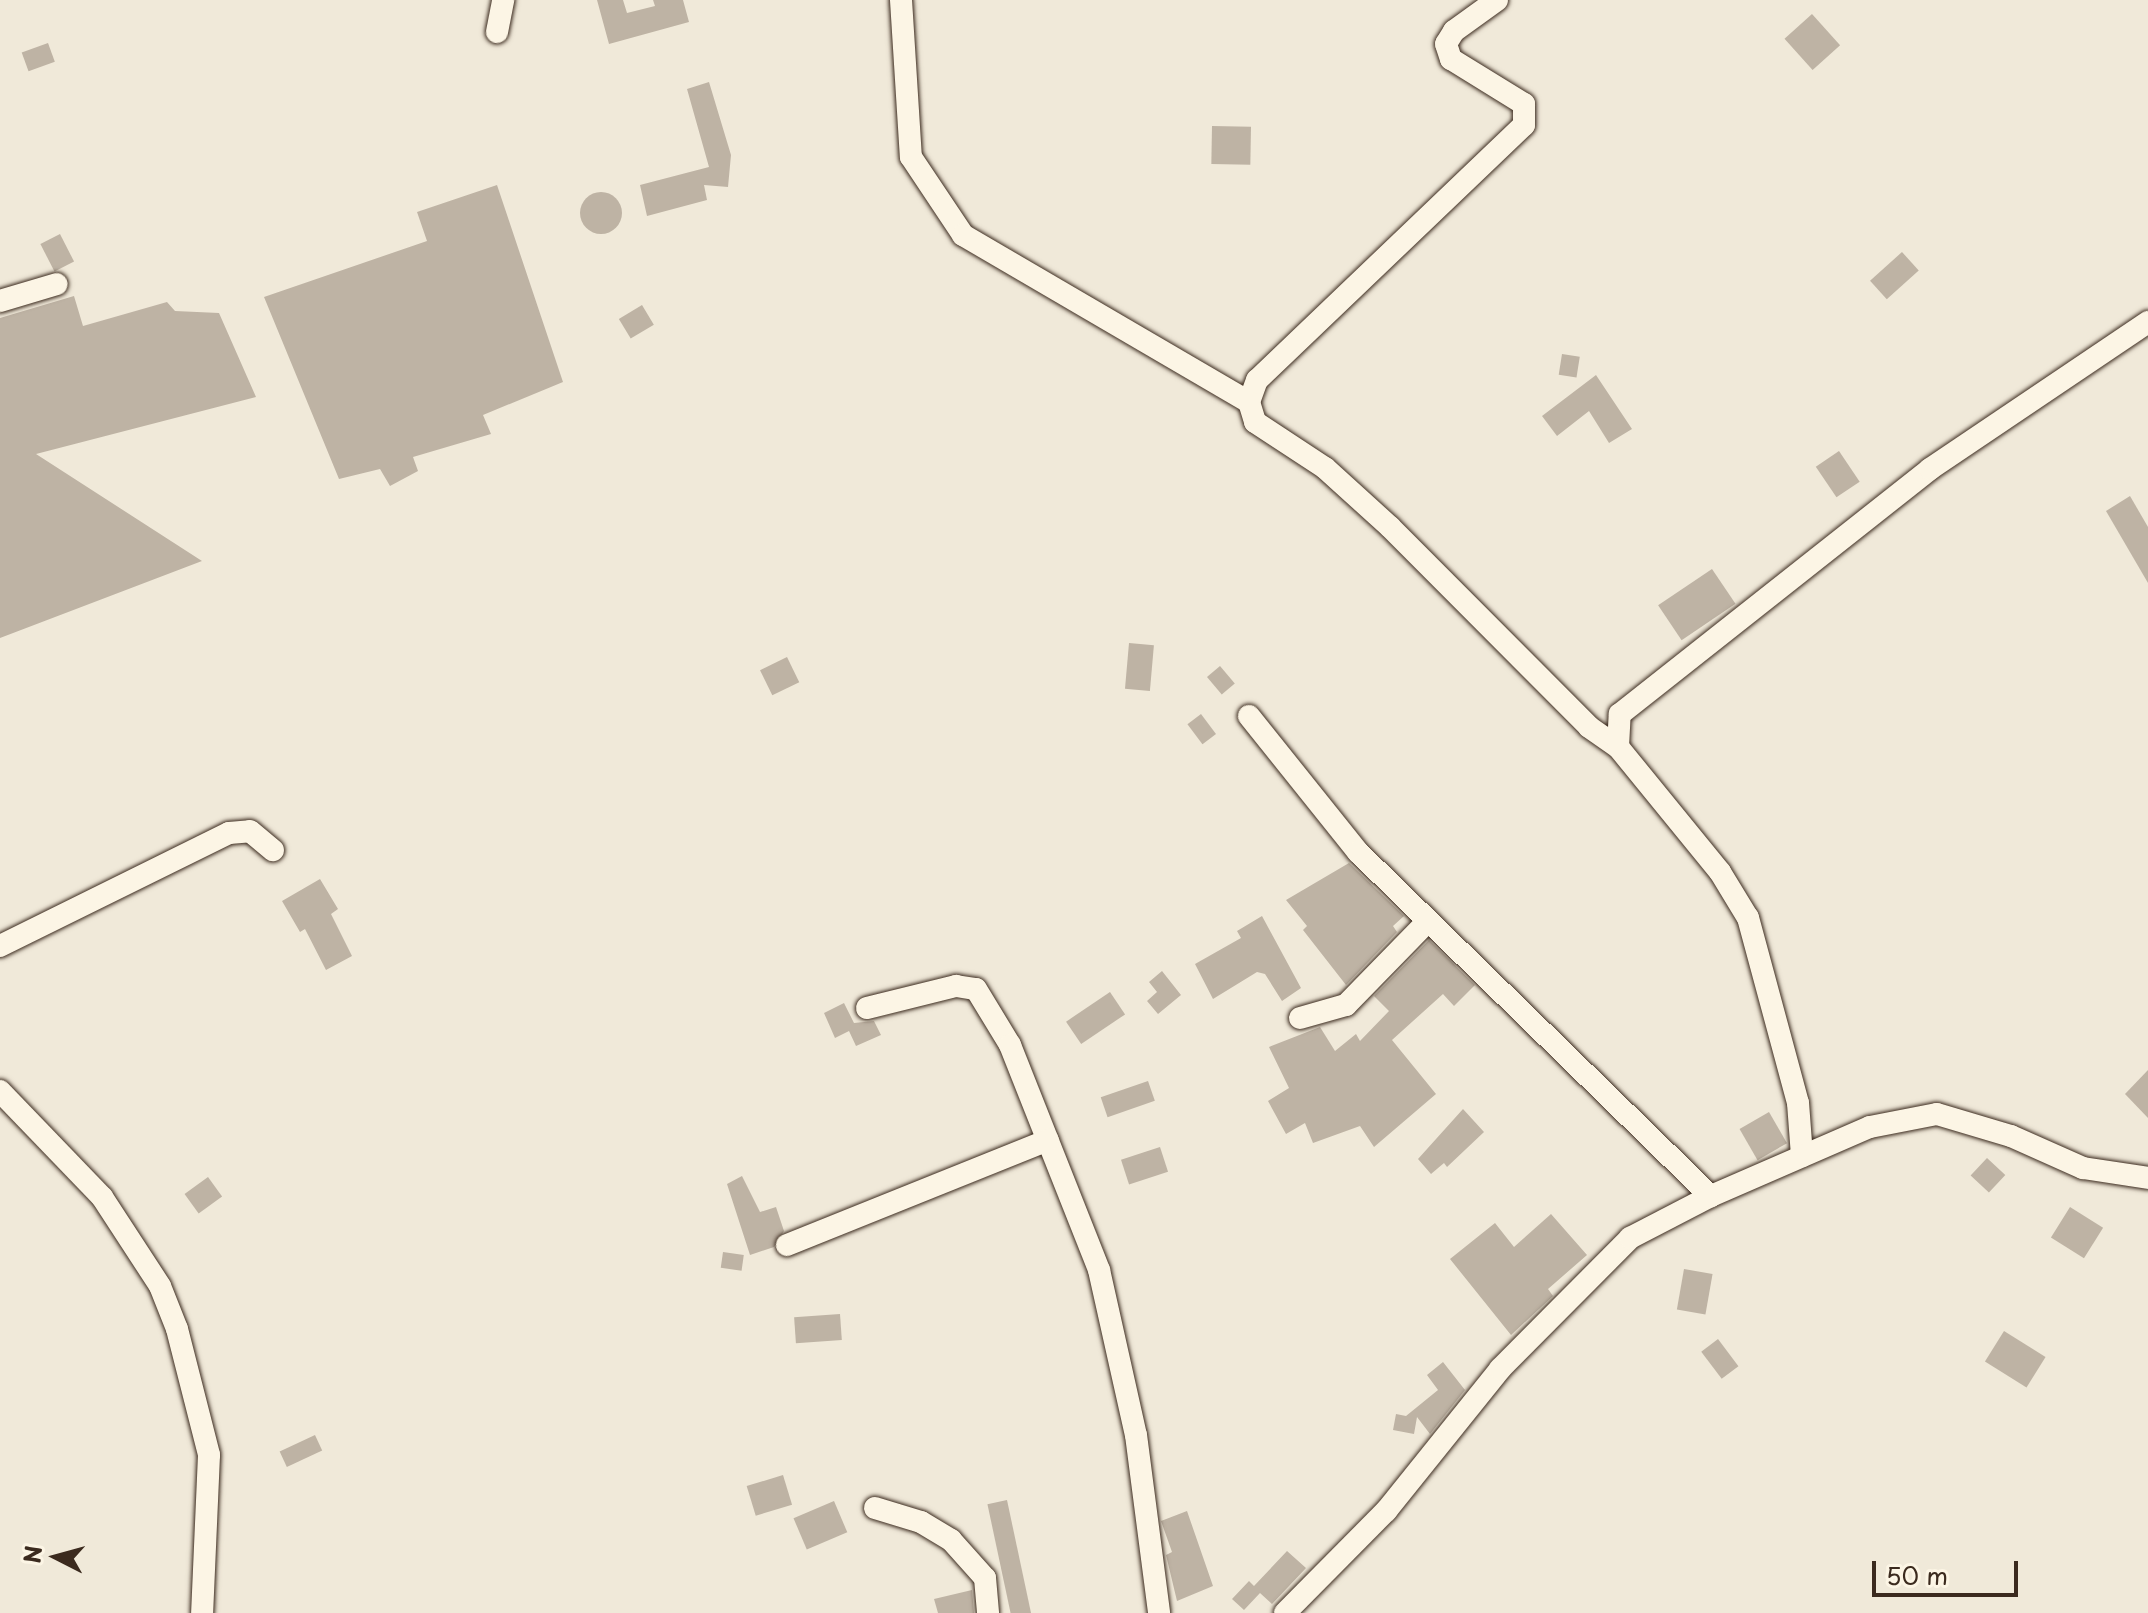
<!DOCTYPE html>
<style>
body{margin:0}
#map{position:relative;width:2148px;height:1613px;overflow:hidden;background:#f0e9d9;font-family:"Playpen Sans",sans-serif}
div>[style]{position:absolute}
.building>*{inset:0;background:#beb3a4;transform-origin:0 0}
.round{border-radius:50%}
.roads{filter:drop-shadow(0 0 2px #3b2a1e) drop-shadow(0 0 2px #3b2a1e)}
.minor>*{height:22px;margin:-11px;padding:0 11px;transform-origin:11px;border-radius:11px;background:#fcf5e5}
span{translate:-50% -50%;white-space:nowrap;text-align:center;line-height:1.15;-webkit-text-stroke:8px #fcf5e5;paint-order:stroke}
.north{position:absolute;left:16px;top:1517px;width:80px;height:80px;-webkit-text-stroke:6px #fcf5e5;paint-order:stroke;rotate:276deg;font-size:22px;font-weight:700;line-height:32px;text-align:center;color:#3b2a1e}
.north::after{content:'';display:block;margin:auto;width:28px;height:36px;background:#3b2a1e;clip-path:polygon(50% 0,100% 100%,50% 72%,0 100%)}
.scale{position:absolute;left:1872px;top:1561px;width:146px;height:36px;box-sizing:border-box;border:4px solid #3b2a1e;border-top:0;padding-left:10px;font-size:24px;line-height:28px;white-space:nowrap;color:#3b2a1e;-webkit-text-stroke:6px #fcf5e5;paint-order:stroke}
</style>
<div id="map">
<div class="building">
<div style="clip-path:polygon(597px 0,623px 0,627px 13px,655px 6px,653px 0,683px 0,689px 22px,609px 44px)"></div>
<div style="left:1812px;top:14px;width:42px;height:37px;rotate:48deg"></div>
<div style="left:48px;top:43px;width:20px;height:28px;rotate:70deg"></div>
<div style="clip-path:polygon(709px 82px,731px 155px,728px 187px,704px 185px,707px 200px,647px 216px,640px 185px,709px 167px,687px 89px)"></div>
<div style="left:1212px;top:126px;width:39px;height:38px;rotate:1deg"></div>
<div style="clip-path:polygon(497px 185px,563px 382px,483px 415px,491px 434px,413px 457px,418px 471px,390px 486px,380px 469px,339px 479px,264px 297px,427px 241px,417px 212px)"></div>
<div class="round" style="left:580px;top:192px;width:42px;height:42px"></div>
<div style="left:60px;top:234px;width:31px;height:22px;rotate:63deg"></div>
<div style="left:1902px;top:252px;width:25px;height:43px;rotate:48deg"></div>
<div style="clip-path:polygon(74px 296px,83px 326px,167px 302px,175px 311px,219px 313px,256px 397px,36px 454px,202px 561px,0 638px,0 318px)"></div>
<div style="left:642px;top:305px;width:23px;height:27px;rotate:59deg"></div>
<div style="left:1562px;top:354px;width:18px;height:21px;rotate:9deg"></div>
<div style="clip-path:polygon(1596px 375px,1632px 429px,1609px 443px,1589px 411px,1557px 436px,1542px 416px)"></div>
<div style="left:1839px;top:451px;width:37px;height:28px;rotate:56deg"></div>
<div style="clip-path:polygon(2130px 496px,2148px 527px,2148px 583px,2106px 511px)"></div>
<div style="left:1712px;top:569px;width:42px;height:65px;rotate:56deg"></div>
<div style="left:1129px;top:643px;width:25px;height:46px;rotate:5deg"></div>
<div style="left:787px;top:657px;width:28px;height:30px;rotate:64deg"></div>
<div style="left:1220px;top:666px;width:23px;height:17px;rotate:50deg"></div>
<div style="left:1201px;top:714px;width:25px;height:17px;rotate:53deg"></div>
<div style="clip-path:polygon(1349px 863px,1404px 916px,1393px 926px,1397px 932px,1346px 985px,1303px 930px,1307px 926px,1286px 900px)"></div>
<div style="clip-path:polygon(320px 879px,338px 909px,331px 914px,352px 956px,326px 970px,305px 929px,300px 932px,282px 901px)"></div>
<div style="clip-path:polygon(1262px 916px,1301px 988px,1282px 1001px,1265px 974px,1257px 972px,1213px 999px,1195px 964px,1241px 938px,1237px 931px)"></div>
<div style="clip-path:polygon(1429px 940px,1475px 985px,1454px 1006px,1443px 994px,1392px 1040px,1436px 1094px,1374px 1147px,1360px 1126px,1313px 1143px,1305px 1123px,1286px 1134px,1268px 1101px,1289px 1088px,1269px 1047px,1320px 1027px,1335px 1051px,1356px 1034px,1360px 1041px,1389px 1011px,1374px 996px)"></div>
<div style="clip-path:polygon(1162px 971px,1181px 995px,1158px 1014px,1147px 1001px,1157px 992px,1149px 982px)"></div>
<div style="left:1110px;top:992px;width:27px;height:53px;rotate:56deg"></div>
<div style="clip-path:polygon(844px 1003px,854px 1023px,874px 1021px,881px 1035px,856px 1046px,849px 1031px,835px 1038px,824px 1013px)"></div>
<div style="clip-path:polygon(2148px 1070px,2148px 1118px,2125px 1094px)"></div>
<div style="left:1148px;top:1081px;width:21px;height:50px;rotate:71deg"></div>
<div style="clip-path:polygon(1463px 1109px,1484px 1132px,1447px 1167px,1444px 1163px,1431px 1174px,1418px 1159px)"></div>
<div style="left:1769px;top:1112px;width:36px;height:34px;rotate:60deg"></div>
<div style="left:1160px;top:1147px;width:26px;height:41px;rotate:72deg"></div>
<div style="left:1987px;top:1158px;width:25px;height:24px;rotate:43deg"></div>
<div style="clip-path:polygon(742px 1176px,760px 1212px,776px 1207px,784px 1231px,774px 1247px,750px 1255px,727px 1184px)"></div>
<div style="left:208px;top:1177px;width:24px;height:29px;rotate:54deg"></div>
<div style="left:2070px;top:1207px;width:39px;height:36px;rotate:32deg"></div>
<div style="clip-path:polygon(1551px 1214px,1587px 1255px,1548px 1289px,1553px 1296px,1511px 1335px,1450px 1259px,1495px 1223px,1514px 1247px)"></div>
<div style="left:723px;top:1252px;width:21px;height:16px;rotate:8deg"></div>
<div style="left:1684px;top:1269px;width:29px;height:41px;rotate:10deg"></div>
<div style="left:840px;top:1314px;width:26px;height:46px;rotate:86deg"></div>
<div style="left:2004px;top:1331px;width:49px;height:36px;rotate:32deg"></div>
<div style="left:1718px;top:1339px;width:34px;height:21px;rotate:53deg"></div>
<div style="clip-path:polygon(1443px 1362px,1465px 1390px,1430px 1434px,1417px 1417px,1414px 1434px,1393px 1430px,1396px 1414px,1406px 1416px,1438px 1390px,1427px 1375px)"></div>
<div style="left:315px;top:1435px;width:17px;height:39px;rotate:65deg"></div>
<div style="left:783px;top:1475px;width:31px;height:38px;rotate:73deg"></div>
<div style="left:1007px;top:1500px;width:116px;height:20px;rotate:78deg"></div>
<div style="left:834px;top:1501px;width:34px;height:44px;rotate:67deg"></div>
<div style="clip-path:polygon(1187px 1511px,1213px 1586px,1177px 1601px,1166px 1555px,1172px 1552px,1161px 1521px)"></div>
<div style="clip-path:polygon(1287px 1551px,1306px 1568px,1272px 1604px,1260px 1593px,1244px 1610px,1232px 1599px,1249px 1581px,1254px 1586px)"></div>
<div style="clip-path:polygon(972px 1590px,974px 1613px,938px 1613px,934px 1599px)"></div>
</div>
<div class="roads">
<div class="minor">
<div style="left:901px;top:0;width:157px;rotate:86.4deg"></div>
<div style="left:911px;top:157px;width:94px;rotate:56.3deg"></div>
<div style="left:963px;top:235px;width:331px;rotate:30.3deg"></div>
<div style="left:1497px;top:0;width:53px;rotate:144.2deg"></div>
<div style="left:1454px;top:31px;width:15px;rotate:122deg"></div>
<div style="left:1446px;top:44px;width:16px;rotate:72deg"></div>
<div style="left:1451px;top:59px;width:86px;rotate:31.7deg"></div>
<div style="left:1524px;top:104px;width:21px;rotate:90deg"></div>
<div style="left:1524px;top:125px;width:369px;rotate:136.3deg"></div>
<div style="left:1257px;top:380px;width:23px;rotate:110deg"></div>
<div style="left:1249px;top:402px;width:21px;rotate:73deg"></div>
<div style="left:1255px;top:422px;width:84px;rotate:33.3deg"></div>
<div style="left:1325px;top:468px;width:88px;rotate:42.2deg"></div>
<div style="left:1390px;top:527px;width:282px;rotate:45.1deg"></div>
<div style="left:1589px;top:727px;width:35px;rotate:35deg"></div>
<div style="left:497px;top:32px;width:33px;rotate:-79deg"></div>
<div style="left:0;top:301px;width:59px;rotate:-16.6deg"></div>
<div style="left:1249px;top:716px;width:174px;rotate:51.3deg"></div>
<div style="left:1358px;top:852px;width:493px;rotate:44.3deg"></div>
<div style="left:0;top:946px;width:255px;rotate:-26.3deg"></div>
<div style="left:229px;top:833px;width:21px;rotate:-5deg"></div>
<div style="left:250px;top:831px;width:30px;rotate:40deg"></div>
<div style="left:867px;top:1008px;width:92px;rotate:-13.9deg"></div>
<div style="left:956px;top:986px;width:20px;rotate:9deg"></div>
<div style="left:976px;top:989px;width:66px;rotate:58.7deg"></div>
<div style="left:1010px;top:1045px;width:242px;rotate:68.4deg"></div>
<div style="left:1099px;top:1270px;width:169px;rotate:77.4deg"></div>
<div style="left:1136px;top:1435px;width:179px;rotate:82.6deg"></div>
<div style="left:1300px;top:1018px;width:48px;rotate:-15.8deg"></div>
<div style="left:1346px;top:1005px;width:117px;rotate:-45.7deg"></div>
<div style="left:0;top:1091px;width:147px;rotate:46.1deg"></div>
<div style="left:102px;top:1197px;width:106px;rotate:56.9deg"></div>
<div style="left:160px;top:1286px;width:46px;rotate:68.4deg"></div>
<div style="left:177px;top:1329px;width:130px;rotate:75.7deg"></div>
<div style="left:209px;top:1455px;width:158px;rotate:92.5deg"></div>
<div style="left:1802px;top:1156px;width:53px;rotate:-94.3deg"></div>
<div style="left:1798px;top:1103px;width:192px;rotate:-105.1deg"></div>
<div style="left:1748px;top:918px;width:54px;rotate:-121.3deg"></div>
<div style="left:1720px;top:872px;width:161px;rotate:-129.2deg"></div>
<div style="left:1618px;top:747px;width:33px;rotate:-87deg"></div>
<div style="left:1620px;top:714px;width:395px;rotate:-38.3deg"></div>
<div style="left:1930px;top:469px;width:263px;rotate:-34deg"></div>
<div style="left:787px;top:1245px;width:281px;rotate:-21.9deg"></div>
<div style="left:875px;top:1508px;width:48px;rotate:16.9deg"></div>
<div style="left:921px;top:1522px;width:35px;rotate:31deg"></div>
<div style="left:951px;top:1540px;width:51px;rotate:48.2deg"></div>
<div style="left:985px;top:1578px;width:35px;rotate:85deg"></div>
<div style="left:1285px;top:1613px;width:144px;rotate:-45.3deg"></div>
<div style="left:1386px;top:1511px;width:182px;rotate:-51.2deg"></div>
<div style="left:1500px;top:1369px;width:185px;rotate:-45.2deg"></div>
<div style="left:1630px;top:1238px;width:91px;rotate:-27.4deg"></div>
<div style="left:1711px;top:1196px;width:173px;rotate:-23.5deg"></div>
<div style="left:1870px;top:1127px;width:68px;rotate:-11deg"></div>
<div style="left:1937px;top:1114px;width:77px;rotate:16.6deg"></div>
<div style="left:2011px;top:1136px;width:79px;rotate:24deg"></div>
<div style="left:2083px;top:1168px;width:66px;rotate:8.7deg"></div>
</div>
</div>
<div class="north">N</div>
<div class="scale">50 m</div>
</div>
